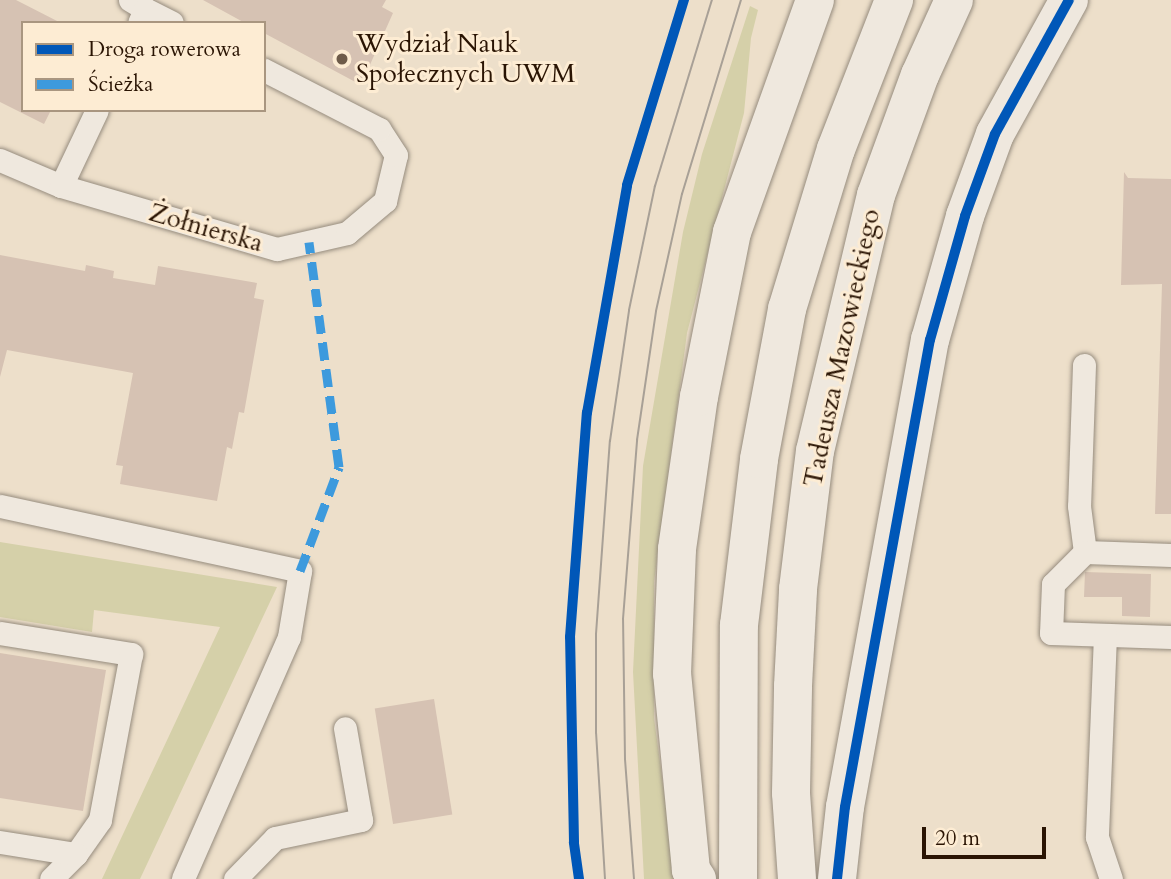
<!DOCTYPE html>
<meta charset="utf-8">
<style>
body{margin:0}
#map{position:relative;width:1171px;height:879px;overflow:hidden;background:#eddfca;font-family:Cardo,serif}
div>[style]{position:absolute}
.green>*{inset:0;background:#d5d0a9}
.building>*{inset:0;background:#d6c2b3;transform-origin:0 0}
.roads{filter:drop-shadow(0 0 2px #968c7e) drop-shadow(0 0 2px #968c7e)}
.lane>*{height:23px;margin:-11.5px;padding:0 11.5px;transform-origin:11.5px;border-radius:11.5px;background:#efe8de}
.secondary>*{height:38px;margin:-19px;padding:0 19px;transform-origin:19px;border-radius:19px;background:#efe8de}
.tram>*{height:2px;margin:-1px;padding:0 1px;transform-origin:1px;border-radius:1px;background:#a8a096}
.quiet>*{height:9px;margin-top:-4.5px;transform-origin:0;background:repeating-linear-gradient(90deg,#3d9add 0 18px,transparent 0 27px)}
.cycleway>*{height:10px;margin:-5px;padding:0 5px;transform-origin:5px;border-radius:5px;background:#0057b8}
.dots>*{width:19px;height:19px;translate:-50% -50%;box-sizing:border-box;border:4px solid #fdecd3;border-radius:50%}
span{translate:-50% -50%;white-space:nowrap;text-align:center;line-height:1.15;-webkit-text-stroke:6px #fdecd3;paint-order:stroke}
.poi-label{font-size:26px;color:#2a1403}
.left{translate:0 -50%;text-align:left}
.street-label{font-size:26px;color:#2a1403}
.legend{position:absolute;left:21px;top:21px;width:245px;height:91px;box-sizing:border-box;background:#fdecd3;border:2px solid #a99680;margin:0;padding:9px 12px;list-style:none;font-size:21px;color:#2a1403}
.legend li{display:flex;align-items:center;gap:14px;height:35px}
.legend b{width:35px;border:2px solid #a99680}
.scale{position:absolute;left:922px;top:827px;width:124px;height:32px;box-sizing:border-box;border:4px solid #2a1403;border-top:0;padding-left:9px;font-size:21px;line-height:24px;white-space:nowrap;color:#2a1403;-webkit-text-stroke:5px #fdecd3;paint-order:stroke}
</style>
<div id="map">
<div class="green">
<div style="clip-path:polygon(750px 6px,758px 10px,751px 38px,744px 113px,687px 333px,654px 582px,654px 718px,676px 879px,644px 879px,633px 672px,643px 466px,683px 232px,702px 154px)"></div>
<div style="clip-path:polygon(0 542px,277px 587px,140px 879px,102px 879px,220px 627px,94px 610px,92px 632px,0 617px)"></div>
</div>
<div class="building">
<div style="clip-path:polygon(0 0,16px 0,61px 23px,23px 23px,23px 110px,51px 110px,44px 124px,0 102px)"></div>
<div style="clip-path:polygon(203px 0,386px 0,382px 7px,393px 13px,361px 85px,264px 33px,264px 23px,245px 23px)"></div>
<div style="clip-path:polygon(1124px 172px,1128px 178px,1171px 179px,1171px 514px,1155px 514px,1162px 284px,1121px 285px)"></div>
<div style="clip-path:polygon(0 255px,85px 271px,86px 265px,114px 271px,113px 278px,155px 285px,158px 266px,257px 283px,254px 298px,264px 300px,244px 413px,239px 412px,232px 449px,227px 447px,217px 501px,120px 484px,123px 466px,116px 465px,133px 373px,7px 350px,0 377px)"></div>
<div style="clip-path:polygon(1085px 572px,1151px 574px,1150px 617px,1122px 616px,1122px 597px,1084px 597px)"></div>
<div style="clip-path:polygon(0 653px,106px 670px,83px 811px,0 798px)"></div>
<div style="left:434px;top:699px;width:117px;height:60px;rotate:81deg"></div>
</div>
<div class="roads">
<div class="lane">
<div style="left:130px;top:0;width:17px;rotate:31deg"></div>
<div style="left:145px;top:9px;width:15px;rotate:113deg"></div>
<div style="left:145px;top:9px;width:30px;rotate:27deg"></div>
<div style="left:0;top:160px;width:66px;rotate:23.1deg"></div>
<div style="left:61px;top:186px;width:225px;rotate:16.3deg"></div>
<div style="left:277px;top:249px;width:72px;rotate:-12.9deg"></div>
<div style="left:347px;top:233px;width:50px;rotate:-40.1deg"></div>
<div style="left:385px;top:201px;width:47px;rotate:-76.6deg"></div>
<div style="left:396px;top:155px;width:31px;rotate:-123deg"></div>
<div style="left:379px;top:129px;width:129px;rotate:-152.8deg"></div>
<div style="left:61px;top:186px;width:84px;rotate:-64.7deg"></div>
<div style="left:1084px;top:365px;width:141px;rotate:92deg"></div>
<div style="left:1079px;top:506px;width:46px;rotate:82.6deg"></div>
<div style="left:0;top:506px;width:307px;rotate:12.2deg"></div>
<div style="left:300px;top:571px;width:67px;rotate:99.5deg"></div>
<div style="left:289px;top:637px;width:264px;rotate:113.7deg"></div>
<div style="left:1171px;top:555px;width:86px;rotate:-178deg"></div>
<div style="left:1085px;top:552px;width:45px;rotate:135deg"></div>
<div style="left:1053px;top:584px;width:49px;rotate:92.3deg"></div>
<div style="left:1051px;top:633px;width:120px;rotate:1.9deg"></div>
<div style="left:0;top:633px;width:133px;rotate:9.1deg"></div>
<div style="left:131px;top:654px;width:169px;rotate:100.6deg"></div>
<div style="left:100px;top:820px;width:42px;rotate:125.2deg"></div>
<div style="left:76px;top:854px;width:35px;rotate:135deg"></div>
<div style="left:1105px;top:635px;width:202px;rotate:92.3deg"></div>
<div style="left:1097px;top:837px;width:44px;rotate:71.6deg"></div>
<div style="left:0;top:842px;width:77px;rotate:9deg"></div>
<div style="left:235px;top:879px;width:57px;rotate:-45.7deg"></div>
<div style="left:275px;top:838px;width:88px;rotate:-11.8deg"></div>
<div style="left:361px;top:820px;width:93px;rotate:-99.9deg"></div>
</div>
<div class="secondary">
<div style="left:697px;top:879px;width:11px;rotate:-124deg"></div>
<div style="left:691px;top:870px;width:197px;rotate:-95.5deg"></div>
<div style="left:672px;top:674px;width:125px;rotate:-87.7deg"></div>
<div style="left:677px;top:549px;width:154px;rotate:-81.8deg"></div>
<div style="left:699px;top:397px;width:168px;rotate:-78.7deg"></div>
<div style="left:732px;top:232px;width:246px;rotate:-70.3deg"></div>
<div style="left:738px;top:879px;width:254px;rotate:-89.8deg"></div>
<div style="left:739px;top:625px;width:167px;rotate:-83.1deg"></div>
<div style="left:759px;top:459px;width:153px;rotate:-79.4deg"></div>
<div style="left:787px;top:309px;width:167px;rotate:-73deg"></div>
<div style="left:836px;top:149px;width:160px;rotate:-68.7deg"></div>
<div style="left:797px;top:879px;width:86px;rotate:-94deg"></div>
<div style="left:791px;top:793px;width:107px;rotate:-88.9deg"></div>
<div style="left:793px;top:686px;width:97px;rotate:-87deg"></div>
<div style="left:798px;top:589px;width:139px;rotate:-83deg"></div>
<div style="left:815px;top:451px;width:263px;rotate:-76.6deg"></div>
<div style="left:876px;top:195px;width:128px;rotate:-69.9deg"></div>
<div style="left:920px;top:75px;width:82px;rotate:-65.6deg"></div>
<div style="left:837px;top:879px;width:72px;rotate:-83.7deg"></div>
<div style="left:845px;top:807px;width:475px;rotate:-79.7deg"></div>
<div style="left:930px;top:340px;width:129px;rotate:-74.2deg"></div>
<div style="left:965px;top:216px;width:87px;rotate:-69.9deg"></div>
<div style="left:995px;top:134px;width:153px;rotate:-61.1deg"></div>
</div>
</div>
<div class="tram">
<div style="left:605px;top:879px;width:146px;rotate:-93.5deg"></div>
<div style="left:596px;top:733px;width:99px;rotate:-90deg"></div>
<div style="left:596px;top:634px;width:194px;rotate:-85.9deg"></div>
<div style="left:610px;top:441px;width:132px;rotate:-81.7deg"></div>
<div style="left:629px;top:310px;width:127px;rotate:-78.2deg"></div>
<div style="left:655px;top:186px;width:195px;rotate:-73deg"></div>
<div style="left:634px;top:879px;width:120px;rotate:-94.3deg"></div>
<div style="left:625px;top:759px;width:140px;rotate:-90.8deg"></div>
<div style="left:623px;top:619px;width:180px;rotate:-85.5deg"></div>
<div style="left:637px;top:440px;width:130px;rotate:-81.6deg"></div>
<div style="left:656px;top:311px;width:120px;rotate:-77.5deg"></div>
<div style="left:682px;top:194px;width:203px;rotate:-73.1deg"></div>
</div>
<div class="quiet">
<div style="left:300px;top:571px;width:111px;rotate:-69.4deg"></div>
<div style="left:339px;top:467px;width:227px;rotate:-97.6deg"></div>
</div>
<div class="cycleway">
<div style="left:579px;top:879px;width:37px;rotate:-98deg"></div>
<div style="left:574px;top:842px;width:205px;rotate:-91.1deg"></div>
<div style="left:570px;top:637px;width:225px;rotate:-85.7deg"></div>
<div style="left:587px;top:413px;width:231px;rotate:-80deg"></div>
<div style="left:627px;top:185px;width:194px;rotate:-72.9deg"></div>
<div style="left:837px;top:879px;width:72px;rotate:-83.7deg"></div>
<div style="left:845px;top:807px;width:475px;rotate:-79.7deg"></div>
<div style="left:930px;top:340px;width:129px;rotate:-74.2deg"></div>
<div style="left:965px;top:216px;width:87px;rotate:-69.9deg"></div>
<div style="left:995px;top:134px;width:153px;rotate:-61.1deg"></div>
</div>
<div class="dots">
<div style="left:342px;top:59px;background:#6e5b49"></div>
</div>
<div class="poi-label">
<span class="left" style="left:356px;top:59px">Wydział Nauk<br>Społecznych UWM</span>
</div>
<div class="street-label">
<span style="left:206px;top:228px;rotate:16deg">Żołnierska</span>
<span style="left:842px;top:348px;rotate:-78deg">Tadeusza Mazowieckiego</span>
</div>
<ul class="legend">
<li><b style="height:9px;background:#0057b8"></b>Droga rowerowa</li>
<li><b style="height:9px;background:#3d9add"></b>Ścieżka</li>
</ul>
<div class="scale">20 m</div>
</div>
